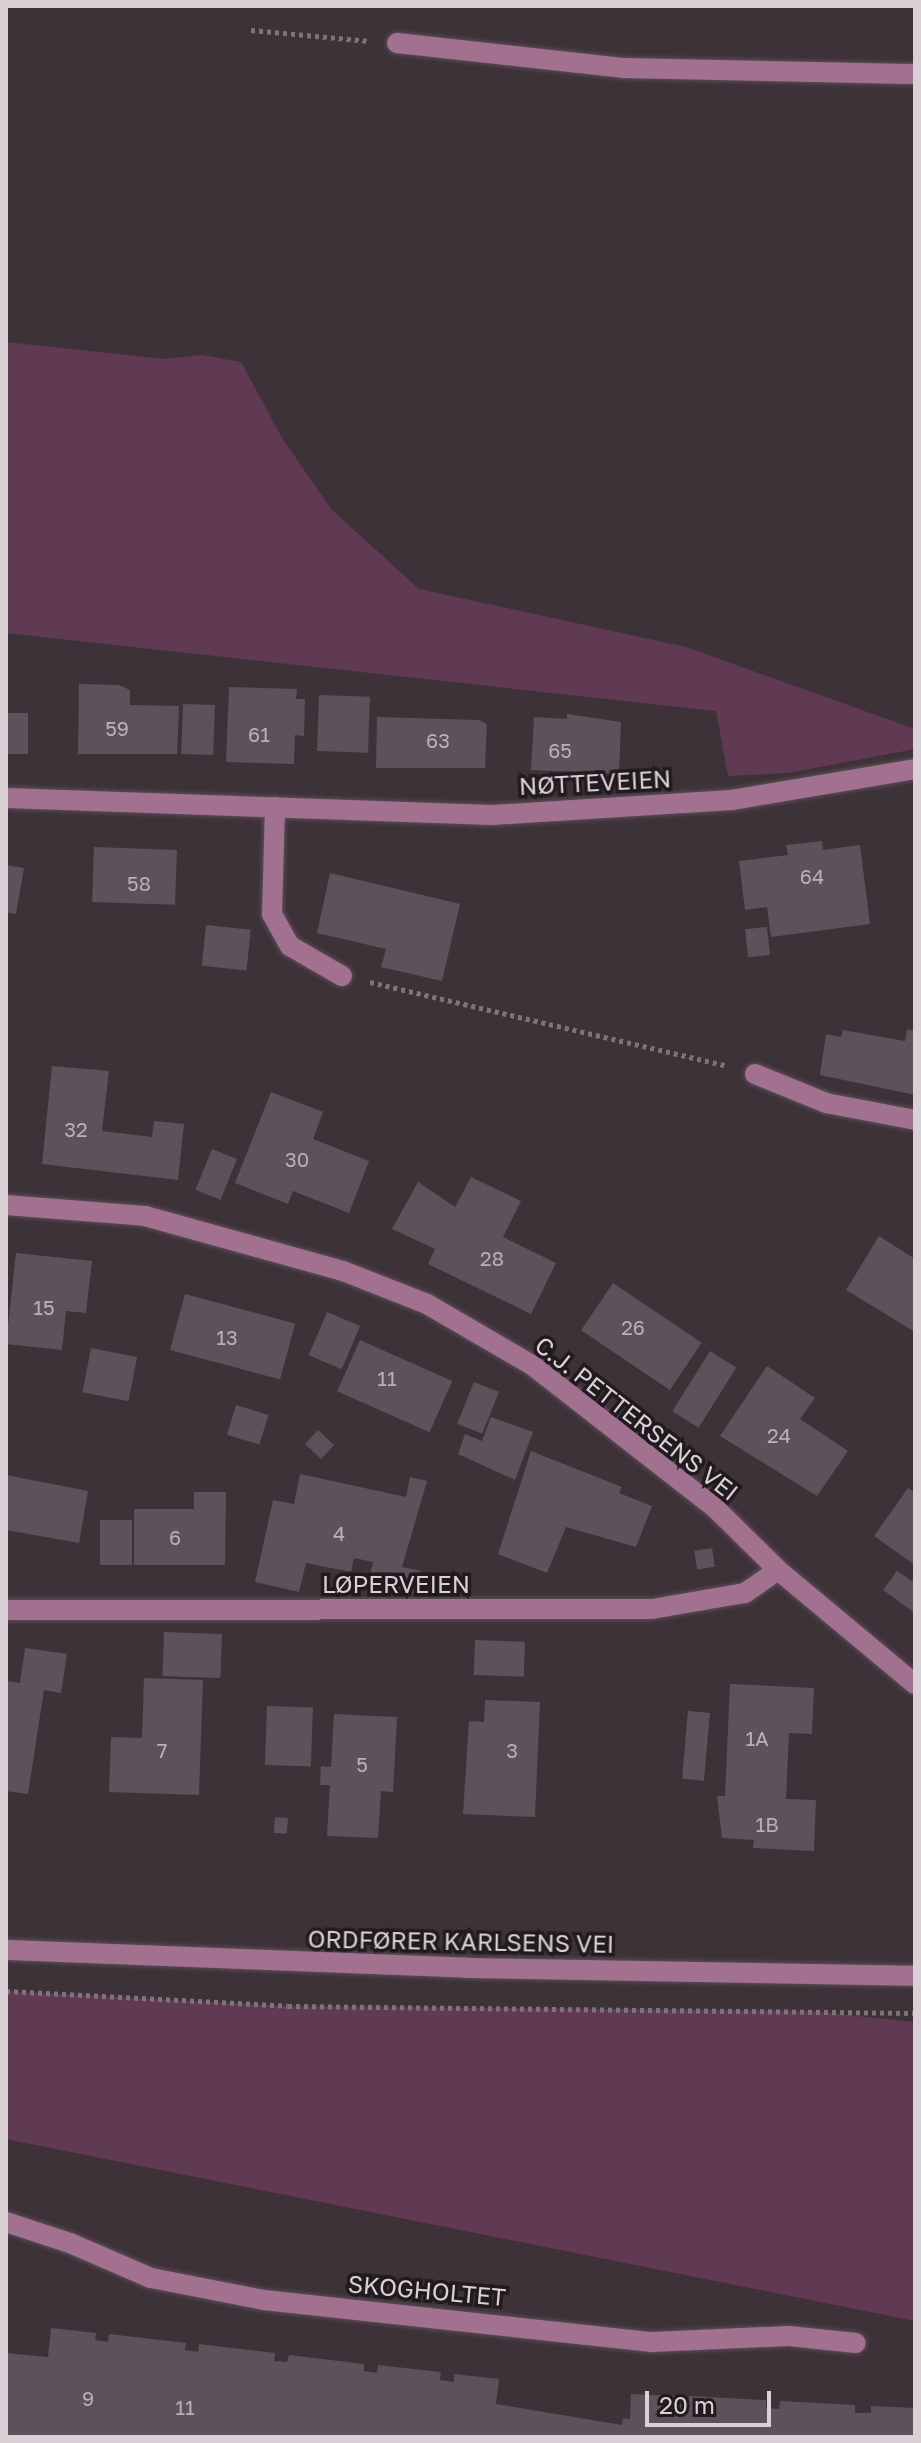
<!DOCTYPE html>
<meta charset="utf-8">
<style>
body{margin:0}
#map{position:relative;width:921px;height:2443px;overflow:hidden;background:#3e3239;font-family:"Golos Text",sans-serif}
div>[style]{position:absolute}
.green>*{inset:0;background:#603a52}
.building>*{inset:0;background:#5e5159;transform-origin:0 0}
.path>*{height:5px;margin-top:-2.5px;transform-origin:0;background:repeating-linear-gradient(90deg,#7d7379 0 4px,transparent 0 8px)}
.roads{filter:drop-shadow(0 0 2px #5a4f55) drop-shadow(0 0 2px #5a4f55)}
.minor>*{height:20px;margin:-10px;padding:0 10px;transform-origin:10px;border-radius:10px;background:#a2718f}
span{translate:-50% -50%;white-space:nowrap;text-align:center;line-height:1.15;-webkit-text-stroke:7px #211b1f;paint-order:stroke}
.number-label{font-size:20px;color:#bab1b7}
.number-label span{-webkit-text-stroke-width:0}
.street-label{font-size:24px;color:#d9d1d6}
.frame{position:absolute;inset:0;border:8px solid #d9d1d6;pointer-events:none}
.scale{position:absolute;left:645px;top:2391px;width:126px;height:36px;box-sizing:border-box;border:4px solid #d9d1d6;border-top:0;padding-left:10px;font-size:24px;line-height:28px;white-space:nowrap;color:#d9d1d6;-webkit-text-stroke:6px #211b1f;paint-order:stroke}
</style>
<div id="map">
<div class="green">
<div style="clip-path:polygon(6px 342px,164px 359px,202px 355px,241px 362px,282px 438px,331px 509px,419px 589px,686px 647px,915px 729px,915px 749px,788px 773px,728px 776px,716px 711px,6px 633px)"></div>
<div style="clip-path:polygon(6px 1991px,288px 2006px,809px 2011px,915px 2022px,915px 2321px,6px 2139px)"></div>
</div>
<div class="building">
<div style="clip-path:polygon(79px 684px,119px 685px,130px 690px,130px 705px,179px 706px,177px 754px,78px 754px)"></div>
<div style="clip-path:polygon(229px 687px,297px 689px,296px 699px,305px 699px,304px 736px,295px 735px,294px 764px,226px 762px)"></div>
<div style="left:319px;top:695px;width:51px;height:56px;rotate:2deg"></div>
<div style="left:183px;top:704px;width:32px;height:50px;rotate:2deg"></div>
<div style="left:6px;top:713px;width:22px;height:41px"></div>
<div style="clip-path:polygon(567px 714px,621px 722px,619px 774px,531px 770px,534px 717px,567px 719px)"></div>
<div style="clip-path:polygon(377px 717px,479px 720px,487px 724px,485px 768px,376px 768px)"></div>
<div style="clip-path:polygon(822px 841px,823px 850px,860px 845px,870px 924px,771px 937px,767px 907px,745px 910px,739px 861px,788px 855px,786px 845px)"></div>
<div style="left:94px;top:847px;width:83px;height:55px;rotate:2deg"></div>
<div style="clip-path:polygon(6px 865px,24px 868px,16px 914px,6px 912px)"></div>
<div style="clip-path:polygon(330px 873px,460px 904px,442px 981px,381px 967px,386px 949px,317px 933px)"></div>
<div style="left:206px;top:925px;width:45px;height:41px;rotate:6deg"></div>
<div style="left:767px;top:927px;width:28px;height:22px;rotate:84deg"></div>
<div style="clip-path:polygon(907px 1029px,915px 1031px,915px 1095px,820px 1075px,826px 1034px,841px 1037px,843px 1030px,905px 1041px)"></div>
<div style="clip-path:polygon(52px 1066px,109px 1071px,102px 1131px,152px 1137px,154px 1121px,184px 1124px,178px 1180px,42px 1164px)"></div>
<div style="clip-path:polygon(271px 1092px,323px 1112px,313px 1139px,369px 1161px,349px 1213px,293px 1191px,288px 1204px,235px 1183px)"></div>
<div style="left:212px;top:1149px;width:27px;height:44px;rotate:22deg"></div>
<div style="clip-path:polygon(471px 1177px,521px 1201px,503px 1237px,556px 1263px,531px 1314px,428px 1264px,435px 1249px,392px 1229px,418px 1182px,455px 1207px)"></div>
<div style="clip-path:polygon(879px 1236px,915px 1259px,915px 1332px,846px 1290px)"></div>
<div style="clip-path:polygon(16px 1253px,92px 1261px,86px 1313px,66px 1311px,62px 1350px,6px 1344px)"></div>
<div style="left:613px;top:1283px;width:107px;height:57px;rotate:34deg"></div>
<div style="left:185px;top:1294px;width:114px;height:58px;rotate:15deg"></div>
<div style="left:327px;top:1312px;width:36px;height:47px;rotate:23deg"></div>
<div style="left:360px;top:1340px;width:101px;height:56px;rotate:24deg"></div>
<div style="left:91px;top:1348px;width:47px;height:45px;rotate:11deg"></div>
<div style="left:710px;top:1351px;width:31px;height:71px;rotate:32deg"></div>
<div style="clip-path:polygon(767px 1366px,815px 1398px,800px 1419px,848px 1451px,817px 1496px,720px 1436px)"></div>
<div style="left:474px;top:1382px;width:27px;height:45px;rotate:22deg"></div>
<div style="left:236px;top:1405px;width:34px;height:31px;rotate:17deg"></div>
<div style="clip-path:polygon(491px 1417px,533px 1432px,515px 1480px,458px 1454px,465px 1434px,482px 1441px)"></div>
<div style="left:318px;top:1430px;width:22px;height:19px;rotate:43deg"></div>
<div style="clip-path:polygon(531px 1451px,622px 1487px,619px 1493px,652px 1506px,636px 1547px,566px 1527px,547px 1573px,498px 1554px)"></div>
<div style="clip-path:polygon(300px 1474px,406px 1497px,410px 1477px,427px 1481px,402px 1567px,421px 1571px,416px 1594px,368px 1584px,373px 1562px,354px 1558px,351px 1572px,306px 1563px,299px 1592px,255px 1582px,273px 1500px,294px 1504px)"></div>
<div style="clip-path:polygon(6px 1475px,88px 1491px,79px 1543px,6px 1530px)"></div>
<div style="clip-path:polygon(908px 1488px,915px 1492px,915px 1565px,874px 1536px)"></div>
<div style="clip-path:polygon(194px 1492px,226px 1492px,225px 1565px,134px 1565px,134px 1509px,194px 1509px)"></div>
<div style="left:100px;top:1520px;width:32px;height:45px"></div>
<div style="left:712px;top:1548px;width:19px;height:18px;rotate:81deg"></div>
<div style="clip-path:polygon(897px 1571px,912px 1581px,915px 1576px,915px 1613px,883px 1590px)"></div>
<div style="left:164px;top:1632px;width:58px;height:44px;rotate:2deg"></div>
<div style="left:475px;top:1640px;width:50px;height:35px;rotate:2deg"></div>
<div style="clip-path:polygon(25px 1648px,67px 1654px,61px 1693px,44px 1690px,28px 1794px,6px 1791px,6px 1681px,20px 1683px)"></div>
<div style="clip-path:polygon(144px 1678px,203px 1680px,199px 1795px,109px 1792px,111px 1737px,142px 1738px)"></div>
<div style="clip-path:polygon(730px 1684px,814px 1688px,812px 1734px,789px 1733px,786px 1799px,816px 1800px,814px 1851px,753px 1848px,754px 1840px,722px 1838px,717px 1796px,725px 1796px)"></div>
<div style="clip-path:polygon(485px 1700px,540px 1702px,535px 1817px,463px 1814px,469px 1721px,484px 1722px)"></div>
<div style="left:267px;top:1706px;width:46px;height:59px;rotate:2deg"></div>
<div style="left:688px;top:1711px;width:22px;height:68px;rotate:5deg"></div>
<div style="clip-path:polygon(334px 1714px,397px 1717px,393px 1792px,381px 1791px,378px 1838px,327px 1836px,330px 1785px,320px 1785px,321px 1766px,331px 1767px)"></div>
<div style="left:275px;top:1817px;width:13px;height:16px;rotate:4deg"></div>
<div style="clip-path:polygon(51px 2328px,96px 2333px,95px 2340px,108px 2342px,109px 2334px,186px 2343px,185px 2350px,198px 2352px,199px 2344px,275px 2353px,274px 2361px,287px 2362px,289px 2355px,364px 2364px,364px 2371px,377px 2373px,378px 2365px,441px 2372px,440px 2380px,454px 2382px,454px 2374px,499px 2379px,496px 2404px,622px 2425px,623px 2418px,630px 2419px,631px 2394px,675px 2396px,675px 2404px,689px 2405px,689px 2396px,766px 2400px,766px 2408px,779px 2409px,780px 2401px,855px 2405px,855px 2413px,871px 2413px,871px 2406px,915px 2408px,915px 2437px,6px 2437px,6px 2353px,48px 2357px)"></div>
</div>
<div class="path">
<div style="left:251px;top:30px;width:119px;rotate:5.3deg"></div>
<div style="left:370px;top:982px;width:367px;rotate:13.2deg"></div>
<div style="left:6px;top:1991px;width:282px;rotate:3deg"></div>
<div style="left:288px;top:2006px;width:627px;rotate:0.64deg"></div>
</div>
<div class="roads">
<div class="minor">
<div style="left:397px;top:43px;width:227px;rotate:6.3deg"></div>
<div style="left:623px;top:68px;width:292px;rotate:1.2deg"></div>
<div style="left:6px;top:798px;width:486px;rotate:2deg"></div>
<div style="left:492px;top:815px;width:240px;rotate:-3.6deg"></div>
<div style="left:732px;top:800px;width:186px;rotate:-9.6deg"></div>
<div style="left:275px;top:807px;width:107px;rotate:91.6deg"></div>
<div style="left:272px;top:914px;width:37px;rotate:61deg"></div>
<div style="left:290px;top:946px;width:60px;rotate:30deg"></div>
<div style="left:755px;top:1074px;width:77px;rotate:22.2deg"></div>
<div style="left:826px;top:1103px;width:91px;rotate:10.8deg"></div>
<div style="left:6px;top:1205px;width:139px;rotate:4.5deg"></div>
<div style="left:145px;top:1216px;width:205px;rotate:15.5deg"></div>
<div style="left:343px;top:1271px;width:90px;rotate:21.4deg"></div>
<div style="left:427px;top:1304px;width:121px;rotate:30.2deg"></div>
<div style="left:532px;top:1365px;width:232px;rotate:38deg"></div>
<div style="left:715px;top:1508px;width:88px;rotate:44.5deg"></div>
<div style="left:778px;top:1570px;width:178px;rotate:39.8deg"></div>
<div style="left:6px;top:1610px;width:646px;rotate:-0.09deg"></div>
<div style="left:652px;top:1609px;width:94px;rotate:-9.8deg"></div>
<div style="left:745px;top:1593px;width:40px;rotate:-34.9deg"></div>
<div style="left:6px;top:1950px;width:460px;rotate:2.2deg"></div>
<div style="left:466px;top:1968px;width:449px;rotate:1deg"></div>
<div style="left:6px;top:2222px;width:67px;rotate:18.2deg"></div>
<div style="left:70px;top:2243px;width:88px;rotate:23.4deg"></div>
<div style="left:151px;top:2278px;width:115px;rotate:11deg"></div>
<div style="left:264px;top:2300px;width:390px;rotate:6.2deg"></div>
<div style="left:652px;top:2342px;width:137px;rotate:-2.5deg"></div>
<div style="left:789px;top:2336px;width:67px;rotate:6deg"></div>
</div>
</div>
<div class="number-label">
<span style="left:117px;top:728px">59</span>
<span style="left:259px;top:734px">61</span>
<span style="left:438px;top:740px">63</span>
<span style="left:560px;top:750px">65</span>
<span style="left:812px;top:876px">64</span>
<span style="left:139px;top:883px">58</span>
<span style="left:76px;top:1129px">32</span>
<span style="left:297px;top:1159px">30</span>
<span style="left:492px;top:1258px">28</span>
<span style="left:44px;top:1307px">15</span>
<span style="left:633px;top:1327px">26</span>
<span style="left:227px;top:1337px">13</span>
<span style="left:387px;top:1378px">11</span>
<span style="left:779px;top:1435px">24</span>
<span style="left:339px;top:1533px">4</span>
<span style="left:175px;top:1537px">6</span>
<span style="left:757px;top:1738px">1A</span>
<span style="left:162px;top:1750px">7</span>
<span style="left:512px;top:1750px">3</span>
<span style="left:362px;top:1764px">5</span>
<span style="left:767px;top:1824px">1B</span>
<span style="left:88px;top:2398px">9</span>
<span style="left:185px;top:2407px">11</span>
</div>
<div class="street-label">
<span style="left:595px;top:782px;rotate:-3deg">NØTTEVEIEN</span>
<span style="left:637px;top:1418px;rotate:38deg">C.J. PETTERSENS VEI</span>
<span style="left:396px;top:1584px">LØPERVEIEN</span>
<span style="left:461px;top:1941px;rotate:1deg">ORDFØRER KARLSENS VEI</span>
<span style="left:427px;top:2290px;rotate:5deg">SKOGHOLTET</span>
</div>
<div class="frame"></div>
<div class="scale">20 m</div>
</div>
